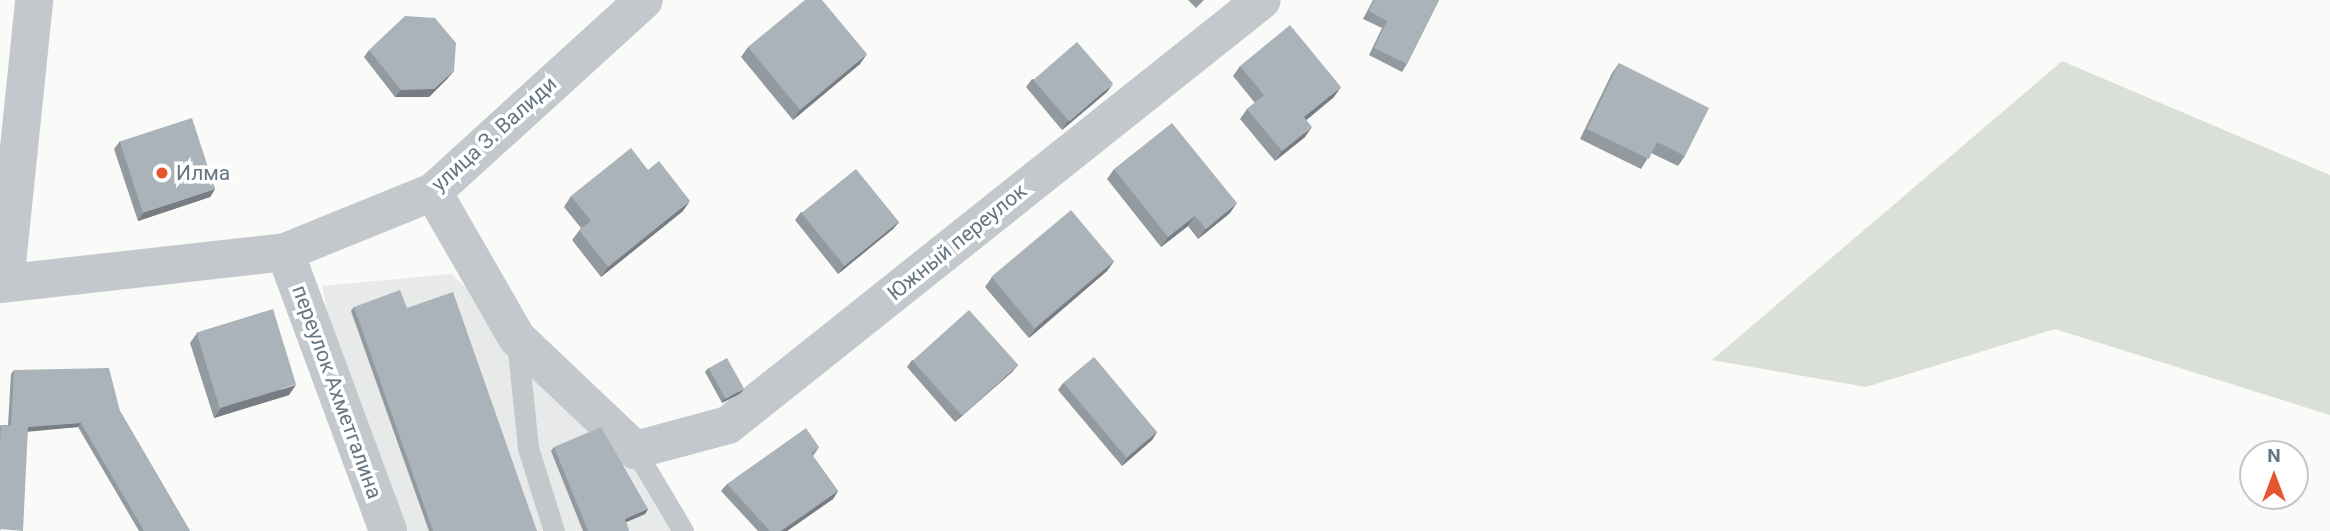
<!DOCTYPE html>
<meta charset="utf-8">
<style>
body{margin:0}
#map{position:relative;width:2330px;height:531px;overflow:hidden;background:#fafaf8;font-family:Roboto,sans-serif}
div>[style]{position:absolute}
.built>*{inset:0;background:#e8e9e9}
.green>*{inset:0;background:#dadfd7}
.lane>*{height:21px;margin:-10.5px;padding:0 10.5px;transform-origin:10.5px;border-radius:10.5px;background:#c3c8cc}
.street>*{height:38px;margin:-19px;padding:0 19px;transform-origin:19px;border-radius:19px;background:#c3c8cc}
.wall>*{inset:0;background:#929a9f}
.shaded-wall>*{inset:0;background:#777d82}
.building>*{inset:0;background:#aab3b9;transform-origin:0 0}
.dots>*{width:19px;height:19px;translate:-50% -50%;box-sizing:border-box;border:4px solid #fff;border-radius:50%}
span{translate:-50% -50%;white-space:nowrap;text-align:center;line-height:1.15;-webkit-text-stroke:7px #fff;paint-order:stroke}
.street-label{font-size:21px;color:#657683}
.poi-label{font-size:21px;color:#657683}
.left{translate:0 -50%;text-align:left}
.north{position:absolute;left:2239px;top:440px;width:70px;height:70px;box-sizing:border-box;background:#fff;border:2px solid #c1c8cd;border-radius:50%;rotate:0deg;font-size:19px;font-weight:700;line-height:28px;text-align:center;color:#657683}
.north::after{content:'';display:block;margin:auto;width:24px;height:32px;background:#e4572e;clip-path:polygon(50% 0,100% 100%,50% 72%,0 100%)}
</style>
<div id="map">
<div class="built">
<div style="clip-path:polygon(451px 274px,607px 415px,671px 531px,374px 531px,322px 286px)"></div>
</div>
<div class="green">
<div style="clip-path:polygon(2062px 61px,2330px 175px,2330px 415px,2055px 329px,1866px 387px,1712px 360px)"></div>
</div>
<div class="lane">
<div style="left:517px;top:341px;width:108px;rotate:84.1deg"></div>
<div style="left:528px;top:448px;width:87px;rotate:72.6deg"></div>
<div style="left:635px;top:450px;width:94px;rotate:59.3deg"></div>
</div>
<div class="street">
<div style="left:433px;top:192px;width:168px;rotate:60.1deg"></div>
<div style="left:517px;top:338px;width:163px;rotate:43.5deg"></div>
<div style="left:635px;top:450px;width:96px;rotate:-15deg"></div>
<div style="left:728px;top:425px;width:682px;rotate:-38.52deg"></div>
<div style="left:285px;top:252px;width:297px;rotate:69.7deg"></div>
<div style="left:5px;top:283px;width:284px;rotate:-84.1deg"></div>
<div style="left:0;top:284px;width:287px;rotate:-6.4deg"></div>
<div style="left:285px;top:252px;width:160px;rotate:-22.1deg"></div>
<div style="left:433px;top:192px;width:285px;rotate:-42.3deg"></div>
</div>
<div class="wall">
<div style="clip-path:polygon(1188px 0,1204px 0,1196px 8px)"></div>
<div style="clip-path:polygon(1373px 0,1439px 0,1407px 64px,1402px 72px,1369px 55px,1382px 28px,1363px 19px)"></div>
<div style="clip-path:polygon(748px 47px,860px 64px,793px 120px,741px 57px)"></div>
<div style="clip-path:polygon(369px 50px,448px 78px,429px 97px,395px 97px,364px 57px)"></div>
<div style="clip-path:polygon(1619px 63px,1685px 156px,1678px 166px,1651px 153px,1641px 169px,1580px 139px,1612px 73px)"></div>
<div style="clip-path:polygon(1240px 66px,1334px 97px,1306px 120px,1305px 137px,1275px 161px,1240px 119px,1247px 109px,1255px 103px,1233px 76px)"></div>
<div style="clip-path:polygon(1032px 79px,1107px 92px,1062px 130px,1026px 87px)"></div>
<div style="clip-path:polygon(120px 141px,215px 189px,210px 197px,138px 221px,114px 149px)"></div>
<div style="clip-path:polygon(1114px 169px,1230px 213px,1198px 239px,1188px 226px,1161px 247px,1107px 179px)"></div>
<div style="clip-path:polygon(648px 170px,683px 211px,601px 277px,572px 240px,581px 228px,564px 207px,571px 196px)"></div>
<div style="clip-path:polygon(801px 212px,899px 222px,893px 229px,838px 274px,795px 220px)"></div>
<div style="clip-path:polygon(1114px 261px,1107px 271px,1029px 338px,985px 287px,992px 277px)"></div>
<div style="clip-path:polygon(354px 307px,407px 308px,537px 531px,429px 531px,351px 311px)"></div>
<div style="clip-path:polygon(197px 333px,289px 395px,214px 418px,190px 343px)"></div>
<div style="clip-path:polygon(912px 360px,1018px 365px,1012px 372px,955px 422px,907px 367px)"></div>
<div style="clip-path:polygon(708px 368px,741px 393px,722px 403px,705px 372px)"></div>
<div style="clip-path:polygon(14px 370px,120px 411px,190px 531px,139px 531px,78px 427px,28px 431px,0 531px,0 426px,1px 425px,8px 425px,11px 374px)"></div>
<div style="clip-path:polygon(1063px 383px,1157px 432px,1152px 440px,1122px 466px,1058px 390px)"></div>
<div style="clip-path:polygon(554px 447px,648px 509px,645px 514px,626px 522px,629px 531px,583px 531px,551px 451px)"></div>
<div style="clip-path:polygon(819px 447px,813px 456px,838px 491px,833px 499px,787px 531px,758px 531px,721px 491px,727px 484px)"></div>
</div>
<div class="shaded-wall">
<div style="clip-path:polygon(867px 54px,860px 64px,793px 120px,800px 110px)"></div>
<div style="clip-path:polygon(454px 71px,448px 78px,429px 97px,395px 97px,401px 90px)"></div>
<div style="clip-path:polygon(1113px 84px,1107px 92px,1062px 130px,1067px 122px)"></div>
<div style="clip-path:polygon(1341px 87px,1334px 97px,1297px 128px,1304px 117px)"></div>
<div style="clip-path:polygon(1312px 127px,1305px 137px,1275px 161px,1282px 151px)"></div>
<div style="clip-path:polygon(215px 189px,210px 197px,138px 221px,143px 213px)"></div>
<div style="clip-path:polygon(690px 201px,683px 211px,601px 277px,608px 267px)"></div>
<div style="clip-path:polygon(1237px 203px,1230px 213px,1198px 239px,1206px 229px)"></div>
<div style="clip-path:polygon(1195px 216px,1188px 226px,1161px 247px,1168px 237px)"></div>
<div style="clip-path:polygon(899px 222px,893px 229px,838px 274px,844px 266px)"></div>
<div style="clip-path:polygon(1114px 261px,1107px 271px,1029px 338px,1036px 328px)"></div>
<div style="clip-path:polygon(1018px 365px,1012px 372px,955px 422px,961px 415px)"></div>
<div style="clip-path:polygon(296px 385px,289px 395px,214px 418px,221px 408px)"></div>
<div style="clip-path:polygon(744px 389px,741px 393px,722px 403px,725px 399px)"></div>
<div style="clip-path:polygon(81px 423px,78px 427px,25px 432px,28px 427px)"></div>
<div style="clip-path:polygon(1157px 432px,1152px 440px,1122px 466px,1127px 458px)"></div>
<div style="clip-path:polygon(838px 491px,833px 499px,787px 531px,781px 531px)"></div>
<div style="clip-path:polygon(648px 509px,645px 514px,622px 524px,625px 519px)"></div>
</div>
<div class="building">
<div style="clip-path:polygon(805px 0,822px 0,867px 54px,800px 110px,748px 47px)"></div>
<div style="clip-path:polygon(1374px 0,1439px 0,1407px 64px,1374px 48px,1387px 21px,1369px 11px)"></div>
<div style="clip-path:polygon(405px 16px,435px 18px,456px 43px,454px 71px,434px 89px,401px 90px,369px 50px)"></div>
<div style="clip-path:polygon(1290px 25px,1341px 87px,1304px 117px,1312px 127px,1282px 151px,1247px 109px,1264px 95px,1240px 66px)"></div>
<div style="left:1077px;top:42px;width:55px;height:58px;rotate:49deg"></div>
<div style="clip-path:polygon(1619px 63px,1709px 108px,1685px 156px,1657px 142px,1649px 159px,1587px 129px)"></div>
<div style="left:192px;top:118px;width:75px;height:76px;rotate:72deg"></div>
<div style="clip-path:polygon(1172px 123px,1237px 203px,1206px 229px,1195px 216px,1168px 237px,1114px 169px)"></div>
<div style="clip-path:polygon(631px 148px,648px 170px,659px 161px,690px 201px,608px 267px,579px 230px,591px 221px,571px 196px)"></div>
<div style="left:856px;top:169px;width:68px;height:70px;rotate:51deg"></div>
<div style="left:1071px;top:210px;width:67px;height:104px;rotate:50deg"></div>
<div style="clip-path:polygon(400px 290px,407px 308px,453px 292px,537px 531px,433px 531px,354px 307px)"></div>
<div style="left:273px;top:309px;width:79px;height:80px;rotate:73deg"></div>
<div style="left:969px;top:310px;width:74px;height:76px;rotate:48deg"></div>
<div style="left:1094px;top:357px;width:98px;height:40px;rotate:50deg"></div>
<div style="left:727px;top:358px;width:35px;height:21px;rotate:61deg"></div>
<div style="clip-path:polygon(109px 368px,120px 411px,190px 531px,144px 531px,81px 423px,28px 427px,23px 531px,0 529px,0 444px,1px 425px,11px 426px,14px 370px)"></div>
<div style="clip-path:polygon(601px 427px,648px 509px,625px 519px,629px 531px,588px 531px,554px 447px)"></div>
<div style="clip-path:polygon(806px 428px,819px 447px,811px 453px,838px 491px,781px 531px,770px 531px,727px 484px)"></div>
</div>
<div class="dots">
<div style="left:162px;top:173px;background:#e4572e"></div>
</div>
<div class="street-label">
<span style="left:494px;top:134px;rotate:-42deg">улица З. Валиди</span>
<span style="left:957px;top:242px;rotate:-39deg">Южный переулок</span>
<span style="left:337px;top:392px;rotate:70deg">переулок Ахметгалина</span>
</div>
<div class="poi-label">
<span class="left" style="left:176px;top:173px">Илма</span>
</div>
<div class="north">N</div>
</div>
